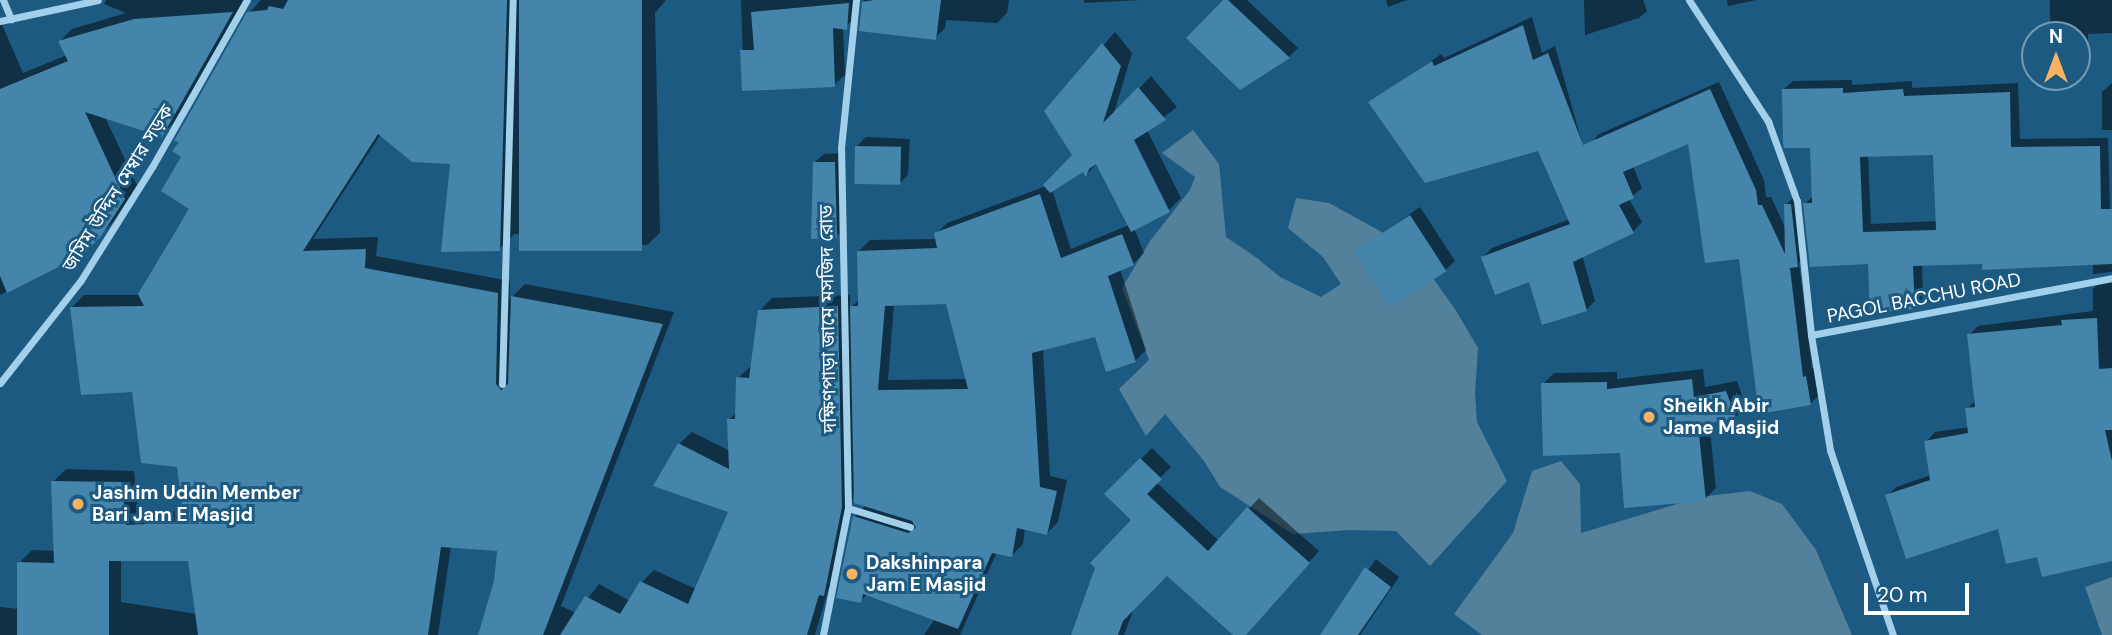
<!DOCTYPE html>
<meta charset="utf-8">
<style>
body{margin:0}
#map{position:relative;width:2112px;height:635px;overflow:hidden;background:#1d5a81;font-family:"DM Sans","Noto Sans Bengali",sans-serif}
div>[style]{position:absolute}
.water>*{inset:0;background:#53809b}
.shadow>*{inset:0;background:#0007}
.building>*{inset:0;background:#4585ab;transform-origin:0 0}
.minor>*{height:7px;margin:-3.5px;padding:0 3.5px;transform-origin:3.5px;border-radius:3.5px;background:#a2cfe9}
.dots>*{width:19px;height:19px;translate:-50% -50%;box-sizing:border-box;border:4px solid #1d5a81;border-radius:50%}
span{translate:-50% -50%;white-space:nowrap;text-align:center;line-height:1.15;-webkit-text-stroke:6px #1d5a81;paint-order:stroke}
.street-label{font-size:19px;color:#fff}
.poi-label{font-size:19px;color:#fff;font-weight:700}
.left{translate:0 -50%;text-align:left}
.north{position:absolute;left:2021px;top:21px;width:70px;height:70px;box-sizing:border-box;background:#1d5a81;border:2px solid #779cb3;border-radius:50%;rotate:0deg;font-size:19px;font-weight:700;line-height:28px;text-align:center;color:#fff}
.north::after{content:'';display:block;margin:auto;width:24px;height:32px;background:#f9b261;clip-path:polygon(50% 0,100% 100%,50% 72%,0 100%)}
.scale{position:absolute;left:1864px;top:583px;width:105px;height:32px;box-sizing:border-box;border:4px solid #fff;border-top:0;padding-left:9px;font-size:21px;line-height:24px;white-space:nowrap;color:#fff;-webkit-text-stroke:5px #1d5a81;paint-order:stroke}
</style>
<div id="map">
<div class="water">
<div style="clip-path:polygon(1193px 130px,1219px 164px,1226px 237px,1257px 258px,1280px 277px,1321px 297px,1341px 284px,1323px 257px,1288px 228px,1296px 198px,1329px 203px,1380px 231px,1422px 263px,1455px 309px,1478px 348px,1475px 393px,1477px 422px,1507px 481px,1430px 566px,1396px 531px,1350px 530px,1293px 534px,1220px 487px,1204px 461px,1165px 414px,1146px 436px,1119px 389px,1149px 360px,1122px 288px,1150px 241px,1190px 190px,1195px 177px,1162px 153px)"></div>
<div style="clip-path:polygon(1561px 461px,1580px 484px,1581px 533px,1700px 497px,1750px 491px,1782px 504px,1816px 550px,1852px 635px,1482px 635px,1454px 614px,1513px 533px,1532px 471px)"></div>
<div style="clip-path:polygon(2112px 577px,2112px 635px,2102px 635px,2085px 587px)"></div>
</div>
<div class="shadow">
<div style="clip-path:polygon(106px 0,244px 0,174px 122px,162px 135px,105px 117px,137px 185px,113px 222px,83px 252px,0 295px,0 20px,23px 73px,67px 55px,60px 41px,72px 29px,126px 13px,104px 4px)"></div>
<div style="clip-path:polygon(evenodd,261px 0,666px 0,655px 13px,660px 233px,647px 245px,514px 234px,499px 249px,452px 162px,381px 134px,313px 239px,378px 237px,376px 256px,510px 281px,510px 299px,525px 284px,674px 312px,561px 606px,576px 613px,599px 584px,630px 601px,641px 583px,654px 570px,696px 589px,731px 511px,679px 444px,692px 432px,730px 451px,729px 420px,737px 412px,738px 378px,752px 365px,759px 311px,772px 298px,850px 295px,850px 308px,860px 299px,859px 251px,870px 240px,937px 239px,936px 234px,947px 223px,1046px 186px,1074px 155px,1046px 111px,1115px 32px,1132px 53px,1113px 116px,1151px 76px,1177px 107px,1147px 130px,1181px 198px,1169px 210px,1134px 228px,1144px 253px,1133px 264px,1120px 269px,1146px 350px,1135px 361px,1096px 335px,1043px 349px,1050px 476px,1067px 480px,1058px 522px,1047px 533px,1025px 528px,1023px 544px,1012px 555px,997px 552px,960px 635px,924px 635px,934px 620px,868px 594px,860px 601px,854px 517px,866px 505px,854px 493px,836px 581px,828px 590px,815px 635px,479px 635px,496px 581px,499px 549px,451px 546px,438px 635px,0 635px,0 607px,19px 609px,19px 563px,32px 550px,56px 551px,53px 482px,66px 469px,134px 471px,138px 513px,184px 511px,178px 465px,133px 390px,71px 308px,84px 295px,139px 295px,191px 208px,184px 157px,249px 13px,261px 0,1097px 163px,1129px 225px,1071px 249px,1052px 190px,1084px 170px,1087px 174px,1097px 163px,261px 0,948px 303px,967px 379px,888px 380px,894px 304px,948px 303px,261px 0,121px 559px,190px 559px,197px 614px,121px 602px,121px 559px)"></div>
<div style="clip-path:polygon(741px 0,858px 0,856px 18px,843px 28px,845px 75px,834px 85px,744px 89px)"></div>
<div style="clip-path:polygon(864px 0,1009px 0,1007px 13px,997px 23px,946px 20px,945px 28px,935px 38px,861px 30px)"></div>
<div style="clip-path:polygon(1084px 0,1141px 0,1084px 3px)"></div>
<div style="clip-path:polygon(1225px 0,1247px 0,1298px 48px,1289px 57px)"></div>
<div style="clip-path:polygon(1386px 0,1407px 0,1388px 7px)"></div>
<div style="clip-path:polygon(1584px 0,1643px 0,1647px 11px,1639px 18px,1585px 35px)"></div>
<div style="clip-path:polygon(1727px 0,1756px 0,1728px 6px)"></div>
<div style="clip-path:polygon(2050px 0,2112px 0,2112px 33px,2088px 34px,2088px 48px,2077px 55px,2077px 35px,2050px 35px)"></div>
<div style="clip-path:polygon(1532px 17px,1542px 53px,1555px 46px,1587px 161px,1590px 144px,1599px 134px,1719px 82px,1764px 180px,1766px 197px,1771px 197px,1786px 229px,1786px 205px,1795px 196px,1800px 195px,1806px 257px,1799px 263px,1812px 368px,1815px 368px,1820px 394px,1810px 404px,1689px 141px,1633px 166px,1642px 188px,1629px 199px,1642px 222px,1633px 232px,1582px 255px,1595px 301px,1586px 310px,1483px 257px,1492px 248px,1570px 219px,1539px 149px,1371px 103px,1441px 54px,1444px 58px)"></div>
<div style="clip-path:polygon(evenodd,1852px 80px,1852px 85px,1912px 81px,1912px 88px,2018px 83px,2020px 139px,2108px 138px,2112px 272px,2093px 274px,2093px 263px,1922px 264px,1923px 298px,1914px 307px,1805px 204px,1813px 196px,1812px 146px,1783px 90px,1793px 81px,1852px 80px,1935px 154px,1937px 221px,1871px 224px,1868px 155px,1935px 154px)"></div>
<div style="clip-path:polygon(2112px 83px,2112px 130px,2102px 130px,2102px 92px)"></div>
<div style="clip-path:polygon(866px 137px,910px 139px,908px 175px,899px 184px,857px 146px)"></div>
<div style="clip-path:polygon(844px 153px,845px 227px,836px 237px,814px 163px,824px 154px)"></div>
<div style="clip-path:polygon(1420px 207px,1455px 261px,1445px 270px,1356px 252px)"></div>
<div style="clip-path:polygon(2112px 278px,2112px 559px,2038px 555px,1999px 527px,1887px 496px,1896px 487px,1931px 475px,1926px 442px,1935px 432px,1969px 427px,1967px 409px,1976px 400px,1969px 335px,1978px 326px,2093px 311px,2093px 289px,2102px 280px)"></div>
<div style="clip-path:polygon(1703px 369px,1705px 387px,1737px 381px,1746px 406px,1736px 417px,1709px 421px,1716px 488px,1705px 499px,1621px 452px,1543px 384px,1554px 373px,1617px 372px,1617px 379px)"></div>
<div style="clip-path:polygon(1152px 448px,1171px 467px,1156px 482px,1219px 541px,1259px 498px,1319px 551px,1244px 635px,1236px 635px,1167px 574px,1134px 608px,1124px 635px,1080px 635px,1133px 520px,1106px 494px)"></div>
<div style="clip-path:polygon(1376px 559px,1399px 577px,1360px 635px,1322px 635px)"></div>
</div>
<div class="building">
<div style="clip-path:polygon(288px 0,507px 0,500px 251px,441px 252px,450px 164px,412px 162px,378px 134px,303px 251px,366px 249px,365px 268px,498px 293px,496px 384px,501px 390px,508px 384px,511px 296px,663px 324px,543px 635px,478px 635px,494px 581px,497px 551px,441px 547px,428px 635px,198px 635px,188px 561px,109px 561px,109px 635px,17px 635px,17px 562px,54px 563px,51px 481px,122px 482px,126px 525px,184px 522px,177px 467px,141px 463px,132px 392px,81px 395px,70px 307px,144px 306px,138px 294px,189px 209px,161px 191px,181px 157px,172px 151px,179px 142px,174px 141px,247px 12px,267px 10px,269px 6px,283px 9px)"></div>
<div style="left:519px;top:0;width:123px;height:251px"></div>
<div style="clip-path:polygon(874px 0,941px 0,936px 40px,859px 31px,862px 2px)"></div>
<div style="clip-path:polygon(1223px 0,1228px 0,1290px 58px,1240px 90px,1186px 38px)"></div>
<div style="clip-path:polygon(849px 3px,847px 30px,833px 28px,835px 87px,742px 91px,740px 50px,754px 50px,751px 12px)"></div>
<div style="clip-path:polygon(233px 12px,162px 137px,85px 112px,125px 199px,101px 236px,84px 254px,7px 293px,0 276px,0 89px,68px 61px,58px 41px,134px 19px)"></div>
<div style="clip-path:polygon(1523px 25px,1533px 60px,1548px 53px,1583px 145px,1710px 89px,1756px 190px,1758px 205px,1762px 205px,1785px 254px,1784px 204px,1791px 204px,1798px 267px,1790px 268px,1803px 377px,1806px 376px,1811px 405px,1759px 414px,1739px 259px,1705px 263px,1688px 144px,1623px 172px,1634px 198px,1619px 205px,1634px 233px,1573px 262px,1587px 311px,1542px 325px,1529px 282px,1495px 295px,1481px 257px,1570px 224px,1538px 151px,1425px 183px,1368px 102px,1432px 61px,1434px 66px)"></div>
<div style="clip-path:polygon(1102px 43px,1121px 66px,1103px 123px,1138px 87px,1166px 120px,1134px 140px,1170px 212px,1131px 232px,1096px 164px,1089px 169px,1086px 177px,1083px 172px,1050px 193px,1043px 185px,1072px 155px,1044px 111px)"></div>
<div style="clip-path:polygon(evenodd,1843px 88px,1843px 93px,1903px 89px,1904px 96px,2010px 92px,2011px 147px,2100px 146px,2101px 209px,2112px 209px,2112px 264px,1982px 270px,1982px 264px,1913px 266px,1915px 309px,1870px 314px,1868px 264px,1810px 267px,1803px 203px,1812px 203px,1810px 148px,1784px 148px,1783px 143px,1782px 89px,1843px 88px,1933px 155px,1936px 230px,1863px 232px,1860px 157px,1933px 155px)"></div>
<div style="left:855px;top:146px;width:46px;height:38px;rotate:1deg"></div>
<div style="clip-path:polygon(813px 162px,835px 162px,837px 238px,811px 239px)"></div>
<div style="clip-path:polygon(evenodd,1040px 194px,1061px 258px,1122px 234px,1134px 265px,1108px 276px,1136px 362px,1106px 372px,1095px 337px,1032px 353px,1040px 487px,1057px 491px,1047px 535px,1017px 528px,1012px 557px,992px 553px,958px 629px,863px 594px,861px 603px,836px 598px,853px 516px,908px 533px,916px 528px,912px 521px,854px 503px,850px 306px,858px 306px,857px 251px,937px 248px,934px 233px,1040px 194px,946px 304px,968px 389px,878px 390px,885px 306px,946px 304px)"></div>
<div style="left:1410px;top:215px;width:67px;height:67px;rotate:57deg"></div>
<div style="clip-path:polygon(838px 306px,842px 507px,824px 596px,819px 595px,807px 635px,560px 635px,585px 596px,620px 614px,640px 581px,688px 604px,728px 512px,653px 486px,678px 443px,729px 469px,727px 419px,735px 419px,736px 377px,749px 378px,758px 310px)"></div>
<div style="clip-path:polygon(2097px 318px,2099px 369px,2112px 368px,2112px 430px,2105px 430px,2112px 461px,2112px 561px,2042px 577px,2037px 557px,2006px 564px,1998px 529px,1906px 559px,1885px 495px,1930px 480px,1924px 441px,1968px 433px,1965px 408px,1975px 407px,1967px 334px,2062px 325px,2061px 320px)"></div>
<div style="clip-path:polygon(1692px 379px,1694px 397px,1726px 391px,1736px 418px,1698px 425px,1706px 501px,1624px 508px,1620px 453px,1543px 456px,1541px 383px,1607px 382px,1607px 389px)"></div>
<div style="clip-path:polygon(1140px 458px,1162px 479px,1147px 494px,1208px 551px,1247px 507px,1310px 563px,1246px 635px,1233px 635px,1167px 576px,1123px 621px,1118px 635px,1071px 635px,1095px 568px,1090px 563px,1131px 520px,1104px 494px)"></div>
<div style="clip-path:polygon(1365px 567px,1391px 587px,1358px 635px,1320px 635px)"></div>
</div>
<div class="minor">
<div style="left:3px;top:0;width:21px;rotate:67deg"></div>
<div style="left:1689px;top:0;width:145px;rotate:56.9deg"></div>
<div style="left:1768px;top:121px;width:85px;rotate:70.1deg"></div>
<div style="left:1797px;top:201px;width:135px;rotate:84deg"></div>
<div style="left:1811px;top:335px;width:306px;rotate:-10.7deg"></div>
<div style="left:0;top:21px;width:100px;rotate:-12.1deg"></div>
<div style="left:1811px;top:335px;width:117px;rotate:80.6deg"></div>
<div style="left:1830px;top:450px;width:195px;rotate:71.2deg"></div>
<div style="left:0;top:383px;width:131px;rotate:-51.8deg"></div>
<div style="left:81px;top:280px;width:133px;rotate:-57.9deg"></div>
<div style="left:152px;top:167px;width:192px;rotate:-60.4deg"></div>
<div style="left:502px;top:384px;width:384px;rotate:-88.4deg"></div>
<div style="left:848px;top:508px;width:65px;rotate:17deg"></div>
<div style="left:823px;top:635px;width:129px;rotate:-78.9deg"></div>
<div style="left:848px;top:508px;width:360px;rotate:-91.1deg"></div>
<div style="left:841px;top:148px;width:149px;rotate:-84.2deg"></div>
</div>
<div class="dots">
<div style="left:1649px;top:417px;background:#f9b261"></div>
<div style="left:78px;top:504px;background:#f9b261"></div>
<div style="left:852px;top:574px;background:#f9b261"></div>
</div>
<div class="street-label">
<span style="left:118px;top:188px;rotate:-58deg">জসিম উদ্দিন মেম্বার সড়ক</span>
<span style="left:1924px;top:298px;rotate:-11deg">PAGOL BACCHU ROAD</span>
<span style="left:828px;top:319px;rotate:-91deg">দক্ষিণপাড়া জামে মসজিদ রোড</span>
</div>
<div class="poi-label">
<span class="left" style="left:1663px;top:417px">Sheikh Abir<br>Jame Masjid</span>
<span class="left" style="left:92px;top:504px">Jashim Uddin Member<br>Bari Jam E Masjid</span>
<span class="left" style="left:866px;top:574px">Dakshinpara<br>Jam E Masjid</span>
</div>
<div class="north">N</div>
<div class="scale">20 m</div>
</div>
